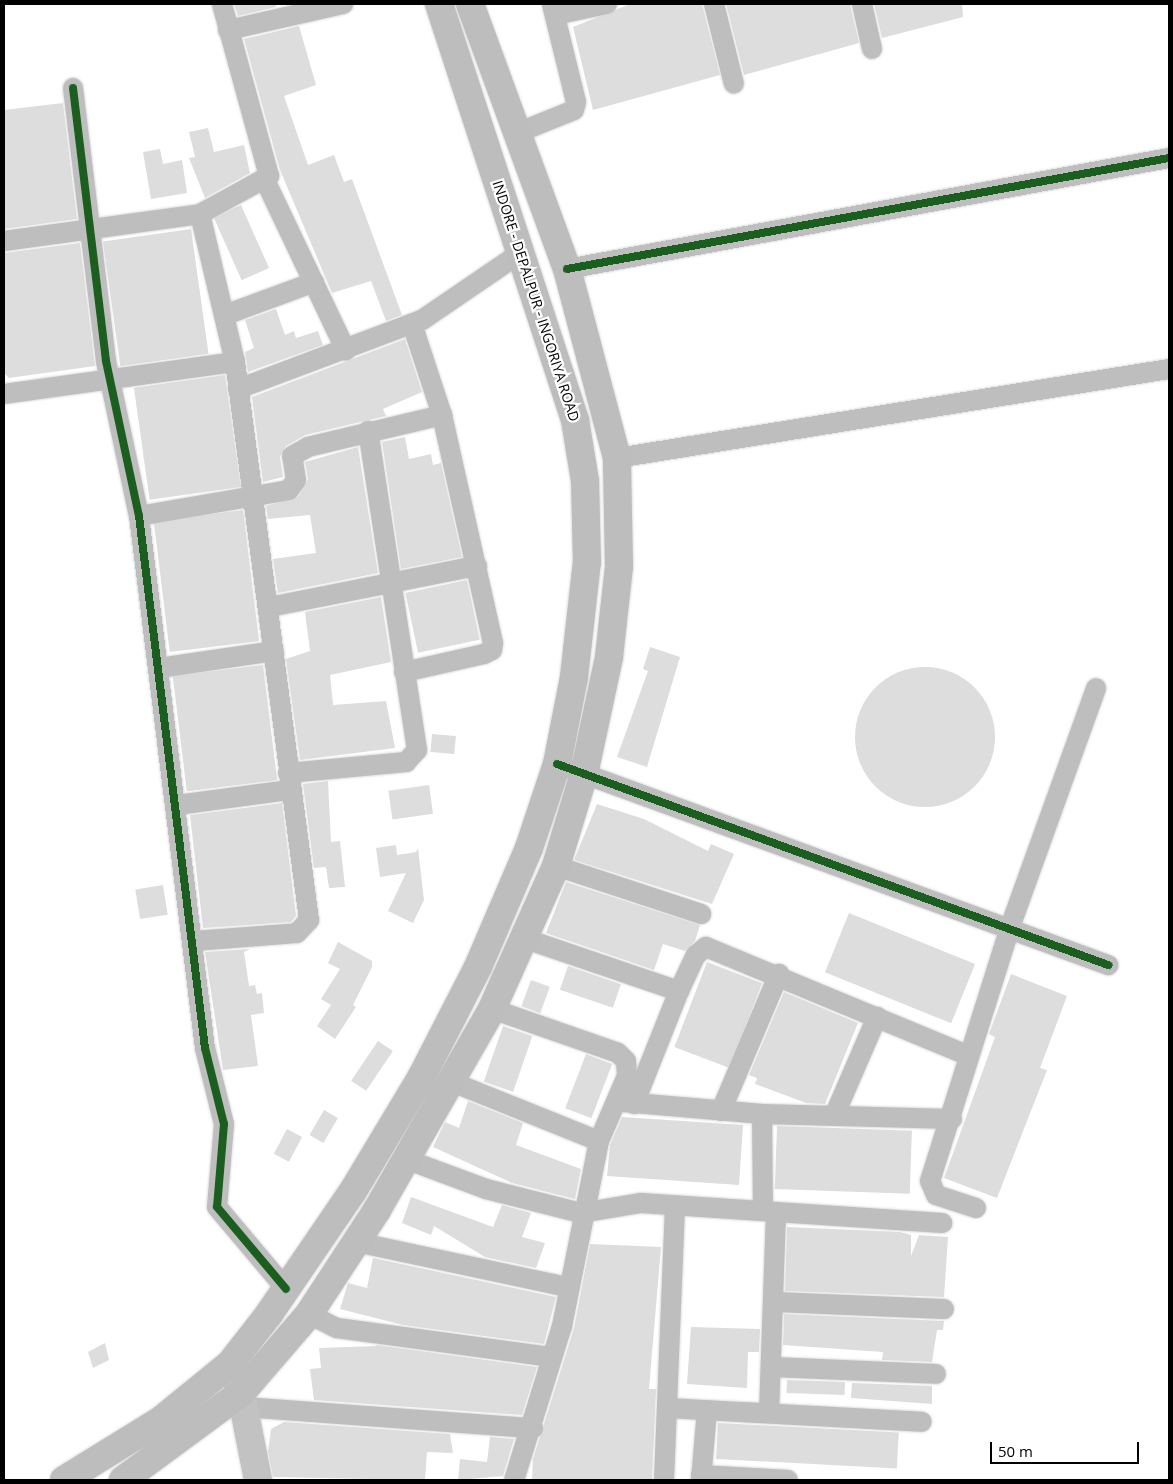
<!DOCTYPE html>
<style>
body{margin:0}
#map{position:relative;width:1173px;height:1484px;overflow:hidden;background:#fff;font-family:"Open Sans",sans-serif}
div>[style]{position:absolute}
.building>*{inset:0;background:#ddd;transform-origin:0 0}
.round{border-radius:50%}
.roads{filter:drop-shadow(0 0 1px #dbdbdb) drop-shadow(0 0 1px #dbdbdb)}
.street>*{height:20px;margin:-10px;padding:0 10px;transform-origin:10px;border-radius:10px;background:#bebebe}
.secondary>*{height:28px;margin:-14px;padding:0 14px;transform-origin:14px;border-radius:14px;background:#c2c2c2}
.primary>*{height:28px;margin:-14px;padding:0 14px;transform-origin:14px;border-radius:14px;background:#bdbdbd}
.cycleway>*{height:8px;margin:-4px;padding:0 4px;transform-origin:4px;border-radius:4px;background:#1b5e20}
span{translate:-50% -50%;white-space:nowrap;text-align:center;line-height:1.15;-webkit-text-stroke:4.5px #fff;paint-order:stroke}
.street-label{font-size:14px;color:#000}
.frame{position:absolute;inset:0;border:5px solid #000;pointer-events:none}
.scale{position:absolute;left:990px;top:1442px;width:149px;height:22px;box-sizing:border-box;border:2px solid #000;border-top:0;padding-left:6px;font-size:15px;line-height:18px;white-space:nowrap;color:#000;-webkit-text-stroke:4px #fff;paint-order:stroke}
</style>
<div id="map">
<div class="building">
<div style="clip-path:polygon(234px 4px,276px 4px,276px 7px,238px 16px)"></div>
<div style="clip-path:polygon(630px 4px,702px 4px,720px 75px,593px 110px,573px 27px)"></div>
<div style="clip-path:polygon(726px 4px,850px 4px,859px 43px,744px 75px)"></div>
<div style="clip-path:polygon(874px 4px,962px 4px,963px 17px,882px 38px)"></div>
<div style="clip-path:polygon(299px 26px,316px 85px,284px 96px,308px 165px,334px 155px,344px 182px,352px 179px,402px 315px,386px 321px,371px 281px,332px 293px,280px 170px,244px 39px)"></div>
<div style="clip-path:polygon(63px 103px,77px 219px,4px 229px,4px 110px)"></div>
<div style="clip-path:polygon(208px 128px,214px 152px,244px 145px,250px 173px,205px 198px,189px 158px,195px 157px,189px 132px)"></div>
<div style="clip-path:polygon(160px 149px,163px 164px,182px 160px,187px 193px,151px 199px,143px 152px)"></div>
<div style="left:241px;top:205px;width:69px;height:30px;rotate:66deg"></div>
<div style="left:191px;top:229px;width:126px;height:89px;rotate:82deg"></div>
<div style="clip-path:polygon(80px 243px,95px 366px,9px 378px,4px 373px,4px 253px)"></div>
<div style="clip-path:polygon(276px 309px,285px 335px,294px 331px,296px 338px,318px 331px,323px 345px,248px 372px,245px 352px,254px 348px,245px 320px)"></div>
<div style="clip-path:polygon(405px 339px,422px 392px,383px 409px,386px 416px,305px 435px,286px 446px,280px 457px,283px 477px,263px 482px,252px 397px)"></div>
<div style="left:225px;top:375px;width:113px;height:92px;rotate:82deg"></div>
<div style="clip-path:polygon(405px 437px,409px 459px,431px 454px,433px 465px,441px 463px,462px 557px,401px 569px,382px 442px)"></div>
<div style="clip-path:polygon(358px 447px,378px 573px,278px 593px,273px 559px,316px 553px,310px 515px,268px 519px,266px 506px,298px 497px,308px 479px,305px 462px)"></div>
<div style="left:243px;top:510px;width:132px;height:90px;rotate:83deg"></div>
<div style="left:467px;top:580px;width:61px;height:63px;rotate:78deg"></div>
<div style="clip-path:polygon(381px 597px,391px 662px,330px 675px,333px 705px,386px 701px,395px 748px,300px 760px,286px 659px,310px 651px,305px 612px)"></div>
<div style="clip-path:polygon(650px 647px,680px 657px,647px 767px,617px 757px,648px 671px,643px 669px)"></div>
<div style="left:263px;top:665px;width:116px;height:91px;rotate:83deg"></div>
<div class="round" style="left:855px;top:667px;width:140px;height:140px"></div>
<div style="left:432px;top:734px;width:24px;height:18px;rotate:5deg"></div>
<div style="clip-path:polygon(328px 781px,331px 842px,340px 841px,345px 887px,329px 888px,326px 867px,314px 868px,303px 784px)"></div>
<div style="left:429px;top:785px;width:29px;height:41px;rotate:82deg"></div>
<div style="clip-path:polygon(282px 803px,296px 916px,291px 922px,203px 928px,190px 815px)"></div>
<div style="clip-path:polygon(597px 804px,644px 819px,708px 851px,711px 844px,734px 854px,712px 904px,574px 860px)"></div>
<div style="clip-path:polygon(396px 845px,397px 855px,416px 852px,418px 848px,424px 900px,413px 923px,388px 911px,406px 873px,380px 877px,376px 848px)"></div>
<div style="clip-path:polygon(566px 882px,700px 925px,695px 941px,685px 951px,663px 944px,654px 970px,546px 933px)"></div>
<div style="left:163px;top:885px;width:30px;height:28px;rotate:81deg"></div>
<div style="left:849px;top:913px;width:136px;height:64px;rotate:22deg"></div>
<div style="clip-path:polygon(338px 942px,372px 961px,372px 967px,353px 1005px,356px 1007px,335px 1039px,317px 1026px,331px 1005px,321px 999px,340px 969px,328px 963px)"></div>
<div style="clip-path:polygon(250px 949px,244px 952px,249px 986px,255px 985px,257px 994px,262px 993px,264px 1013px,251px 1015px,258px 1066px,223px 1070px,205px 952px)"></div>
<div style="left:707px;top:962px;width:59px;height:91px;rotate:21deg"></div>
<div style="left:568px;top:966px;width:56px;height:25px;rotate:19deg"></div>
<div style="clip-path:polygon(1011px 974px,1067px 996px,1040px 1068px,1047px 1070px,997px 1198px,944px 1178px,995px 1037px,989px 1034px)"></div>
<div style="left:531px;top:980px;width:20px;height:28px;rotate:20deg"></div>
<div style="clip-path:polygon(784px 992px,858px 1023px,825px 1104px,806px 1103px,755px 1084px,757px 1078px,749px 1075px)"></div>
<div style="left:503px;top:1026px;width:31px;height:59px;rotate:19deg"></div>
<div style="left:378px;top:1041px;width:18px;height:48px;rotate:34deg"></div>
<div style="left:586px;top:1054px;width:28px;height:58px;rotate:21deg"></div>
<div style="clip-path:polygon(468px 1101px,523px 1123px,516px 1145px,581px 1169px,575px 1199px,512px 1183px,433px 1147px,445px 1122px,459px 1128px)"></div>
<div style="left:324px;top:1110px;width:16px;height:29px;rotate:30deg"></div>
<div style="clip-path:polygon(622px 1117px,743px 1125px,739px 1185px,607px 1176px,610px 1145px)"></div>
<div style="left:777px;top:1126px;width:135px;height:63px;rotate:2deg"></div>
<div style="left:287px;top:1129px;width:17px;height:28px;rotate:28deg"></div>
<div style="clip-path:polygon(411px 1197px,493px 1227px,502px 1205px,531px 1213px,522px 1237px,545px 1243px,536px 1268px,485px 1257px,434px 1226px,431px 1235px,402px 1223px)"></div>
<div style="clip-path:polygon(787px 1227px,900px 1232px,911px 1235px,911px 1256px,919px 1235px,948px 1237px,944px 1297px,785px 1291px)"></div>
<div style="clip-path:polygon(590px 1244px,661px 1247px,649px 1389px,656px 1389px,652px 1480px,532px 1480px,533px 1459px,574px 1328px)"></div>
<div style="clip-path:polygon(373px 1258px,556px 1297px,544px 1344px,403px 1325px,340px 1309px,348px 1283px,367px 1288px)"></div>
<div style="clip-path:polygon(784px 1314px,944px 1321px,943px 1330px,937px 1330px,932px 1362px,882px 1360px,883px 1352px,783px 1345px)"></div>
<div style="clip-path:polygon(691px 1327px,760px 1329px,759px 1352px,748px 1352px,747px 1388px,687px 1384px)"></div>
<div style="clip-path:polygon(105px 1343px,109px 1360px,93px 1368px,88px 1352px)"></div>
<div style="clip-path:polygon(376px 1346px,377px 1345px,537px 1367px,522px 1415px,314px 1400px,310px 1369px,321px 1368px,319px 1348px)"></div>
<div style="left:787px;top:1380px;width:58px;height:13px;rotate:2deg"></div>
<div style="clip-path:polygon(852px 1383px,932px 1386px,932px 1404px,851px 1398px)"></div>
<div style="clip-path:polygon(284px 1422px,450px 1434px,453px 1453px,427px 1452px,425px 1480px,273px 1477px,268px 1452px,271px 1429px)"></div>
<div style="left:718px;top:1423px;width:181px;height:36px;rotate:3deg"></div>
<div style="clip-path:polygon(490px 1437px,514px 1439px,503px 1476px,458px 1480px,460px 1459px,487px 1462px)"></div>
</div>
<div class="roads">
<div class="street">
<div style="left:714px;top:4px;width:82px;rotate:76deg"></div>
<div style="left:862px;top:4px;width:46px;rotate:77.5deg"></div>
<div style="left:555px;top:15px;width:53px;rotate:-11.9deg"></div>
<div style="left:228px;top:30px;width:118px;rotate:-12.7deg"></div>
<div style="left:73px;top:88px;width:275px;rotate:83.1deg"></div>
<div style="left:106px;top:361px;width:158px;rotate:78deg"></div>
<div style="left:139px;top:516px;width:536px;rotate:82.93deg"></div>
<div style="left:205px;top:1048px;width:78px;rotate:76deg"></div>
<div style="left:224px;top:1124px;width:83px;rotate:94.8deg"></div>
<div style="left:217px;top:1207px;width:107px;rotate:49.9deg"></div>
<div style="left:517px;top:133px;width:61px;rotate:-22deg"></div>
<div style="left:574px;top:110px;width:8px;rotate:-76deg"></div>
<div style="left:576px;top:102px;width:101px;rotate:-103.8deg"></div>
<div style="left:264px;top:178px;width:191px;rotate:64.6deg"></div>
<div style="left:4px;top:241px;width:198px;rotate:-7.8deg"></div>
<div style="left:200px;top:214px;width:79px;rotate:-28.8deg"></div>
<div style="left:269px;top:176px;width:178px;rotate:-105.3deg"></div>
<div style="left:567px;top:269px;width:612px;rotate:-10.45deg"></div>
<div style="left:225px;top:315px;width:95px;rotate:-20.3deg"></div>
<div style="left:238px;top:389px;width:197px;rotate:-20.6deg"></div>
<div style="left:422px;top:320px;width:122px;rotate:-34.3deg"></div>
<div style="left:4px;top:394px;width:233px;rotate:-7.9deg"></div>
<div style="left:617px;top:458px;width:559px;rotate:-9.16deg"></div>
<div style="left:139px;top:516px;width:152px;rotate:-9.8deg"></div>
<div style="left:289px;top:490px;width:12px;rotate:-55deg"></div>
<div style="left:296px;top:480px;width:24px;rotate:-99deg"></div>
<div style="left:292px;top:456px;width:18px;rotate:-29deg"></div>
<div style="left:308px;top:447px;width:138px;rotate:-13.4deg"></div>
<div style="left:269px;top:607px;width:212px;rotate:-11.2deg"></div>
<div style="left:159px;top:668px;width:116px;rotate:-8.4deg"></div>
<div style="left:404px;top:672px;width:82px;rotate:-12.7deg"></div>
<div style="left:484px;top:654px;width:9px;rotate:-27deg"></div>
<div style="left:492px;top:650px;width:7px;rotate:-82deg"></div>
<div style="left:493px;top:643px;width:234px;rotate:-102.6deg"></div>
<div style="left:442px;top:415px;width:96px;rotate:-108.2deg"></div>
<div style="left:571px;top:769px;width:572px;rotate:20.05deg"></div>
<div style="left:288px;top:773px;width:119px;rotate:-5.3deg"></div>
<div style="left:406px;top:762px;width:16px;rotate:-47deg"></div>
<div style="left:417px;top:750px;width:323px;rotate:-98.7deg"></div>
<div style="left:177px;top:805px;width:114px;rotate:-7.6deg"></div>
<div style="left:556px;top:866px;width:153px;rotate:18.3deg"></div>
<div style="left:523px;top:938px;width:165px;rotate:18.8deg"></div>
<div style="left:194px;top:941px;width:103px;rotate:-4.4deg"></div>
<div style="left:297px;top:933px;width:18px;rotate:-47deg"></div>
<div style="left:309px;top:920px;width:563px;rotate:-97.55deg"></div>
<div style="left:235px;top:362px;width:152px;rotate:-103.3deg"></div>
<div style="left:492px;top:1009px;width:133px;rotate:19.2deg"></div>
<div style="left:618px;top:1053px;width:11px;rotate:45deg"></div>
<div style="left:626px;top:1061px;width:15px;rotate:86deg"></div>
<div style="left:627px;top:1076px;width:71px;rotate:113.3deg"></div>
<div style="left:599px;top:1141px;width:189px;rotate:101.3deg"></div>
<div style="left:562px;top:1326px;width:161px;rotate:107.3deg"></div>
<div style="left:452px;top:1082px;width:158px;rotate:21.9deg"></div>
<div style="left:623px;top:1102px;width:140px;rotate:4.9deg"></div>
<div style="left:762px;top:1114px;width:190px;rotate:1.5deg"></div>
<div style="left:634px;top:1104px;width:122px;rotate:-68.3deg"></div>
<div style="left:679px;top:991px;width:40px;rotate:-65deg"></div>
<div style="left:696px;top:955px;width:13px;rotate:-39deg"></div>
<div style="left:706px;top:947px;width:285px;rotate:22.5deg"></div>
<div style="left:721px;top:1111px;width:149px;rotate:-67.1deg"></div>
<div style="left:762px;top:1114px;width:95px;rotate:89.4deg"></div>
<div style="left:835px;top:1114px;width:106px;rotate:-66.6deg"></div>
<div style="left:408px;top:1160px;width:83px;rotate:20.4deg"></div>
<div style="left:486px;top:1189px;width:98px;rotate:14.2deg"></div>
<div style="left:581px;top:1213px;width:61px;rotate:-9.5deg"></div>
<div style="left:641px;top:1203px;width:302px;rotate:3.8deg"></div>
<div style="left:976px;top:1208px;width:42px;rotate:-162deg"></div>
<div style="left:936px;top:1195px;width:15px;rotate:-113deg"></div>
<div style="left:930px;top:1181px;width:263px;rotate:-72.5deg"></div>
<div style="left:1009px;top:930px;width:257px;rotate:-70.2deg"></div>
<div style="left:356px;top:1242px;width:216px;rotate:12deg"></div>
<div style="left:775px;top:1302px;width:169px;rotate:2.4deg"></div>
<div style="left:309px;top:1314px;width:31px;rotate:27deg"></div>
<div style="left:337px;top:1328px;width:217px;rotate:7.7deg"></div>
<div style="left:772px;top:1367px;width:164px;rotate:2.4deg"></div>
<div style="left:244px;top:1407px;width:290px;rotate:4.2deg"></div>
<div style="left:667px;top:1408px;width:255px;rotate:3.1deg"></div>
<div style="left:769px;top:1413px;width:201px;rotate:-88deg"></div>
<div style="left:701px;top:1475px;width:87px;rotate:3.3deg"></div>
<div style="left:664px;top:1480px;width:274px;rotate:-87.7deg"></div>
<div style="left:701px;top:1480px;width:70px;rotate:-85.1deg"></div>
</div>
<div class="secondary">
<div style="left:230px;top:1364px;width:31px;rotate:69deg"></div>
<div style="left:241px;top:1393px;width:89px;rotate:78.9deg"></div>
</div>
<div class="primary">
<div style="left:64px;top:1480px;width:114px;rotate:-31.7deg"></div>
<div style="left:161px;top:1420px;width:89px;rotate:-39.1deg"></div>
<div style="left:230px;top:1364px;width:63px;rotate:-52deg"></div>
<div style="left:269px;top:1314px;width:149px;rotate:-55.7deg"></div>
<div style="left:353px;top:1191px;width:134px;rotate:-59deg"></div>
<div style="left:422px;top:1076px;width:123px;rotate:-62.8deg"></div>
<div style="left:478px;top:967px;width:129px;rotate:-66.8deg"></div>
<div style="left:529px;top:848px;width:89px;rotate:-71.6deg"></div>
<div style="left:557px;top:764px;width:89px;rotate:-78.9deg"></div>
<div style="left:574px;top:677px;width:116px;rotate:-83.6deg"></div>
<div style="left:587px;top:562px;width:81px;rotate:-91.4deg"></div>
<div style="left:585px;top:481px;width:62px;rotate:-99.3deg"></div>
<div style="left:575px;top:420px;width:438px;rotate:-108.1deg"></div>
<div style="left:123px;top:1480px;width:147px;rotate:-36.4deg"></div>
<div style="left:241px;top:1393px;width:104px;rotate:-49.3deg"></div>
<div style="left:309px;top:1314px;width:124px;rotate:-56.8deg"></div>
<div style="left:377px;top:1210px;width:232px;rotate:-60.2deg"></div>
<div style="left:492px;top:1009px;width:157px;rotate:-65.9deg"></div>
<div style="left:556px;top:866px;width:96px;rotate:-73.1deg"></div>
<div style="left:584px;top:774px;width:120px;rotate:-77.9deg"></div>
<div style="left:609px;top:657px;width:92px;rotate:-83.7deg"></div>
<div style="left:619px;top:566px;width:108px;rotate:-91.1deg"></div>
<div style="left:617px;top:458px;width:196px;rotate:-104.8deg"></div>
<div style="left:567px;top:269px;width:282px;rotate:-110.1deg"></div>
</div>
</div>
<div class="cycleway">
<div style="left:73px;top:88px;width:275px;rotate:83.1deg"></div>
<div style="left:106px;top:361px;width:158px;rotate:78deg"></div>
<div style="left:139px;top:516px;width:536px;rotate:82.93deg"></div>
<div style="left:205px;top:1048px;width:78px;rotate:76deg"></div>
<div style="left:224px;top:1124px;width:83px;rotate:94.8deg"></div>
<div style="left:217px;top:1207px;width:107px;rotate:49.9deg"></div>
<div style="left:567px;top:269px;width:612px;rotate:-10.45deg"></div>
<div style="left:557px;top:764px;width:587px;rotate:20.04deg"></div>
</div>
<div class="street-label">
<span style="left:536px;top:301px;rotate:72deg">INDORE - DEPALPUR - INGORIYA ROAD</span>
</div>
<div class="frame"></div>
<div class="scale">50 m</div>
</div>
